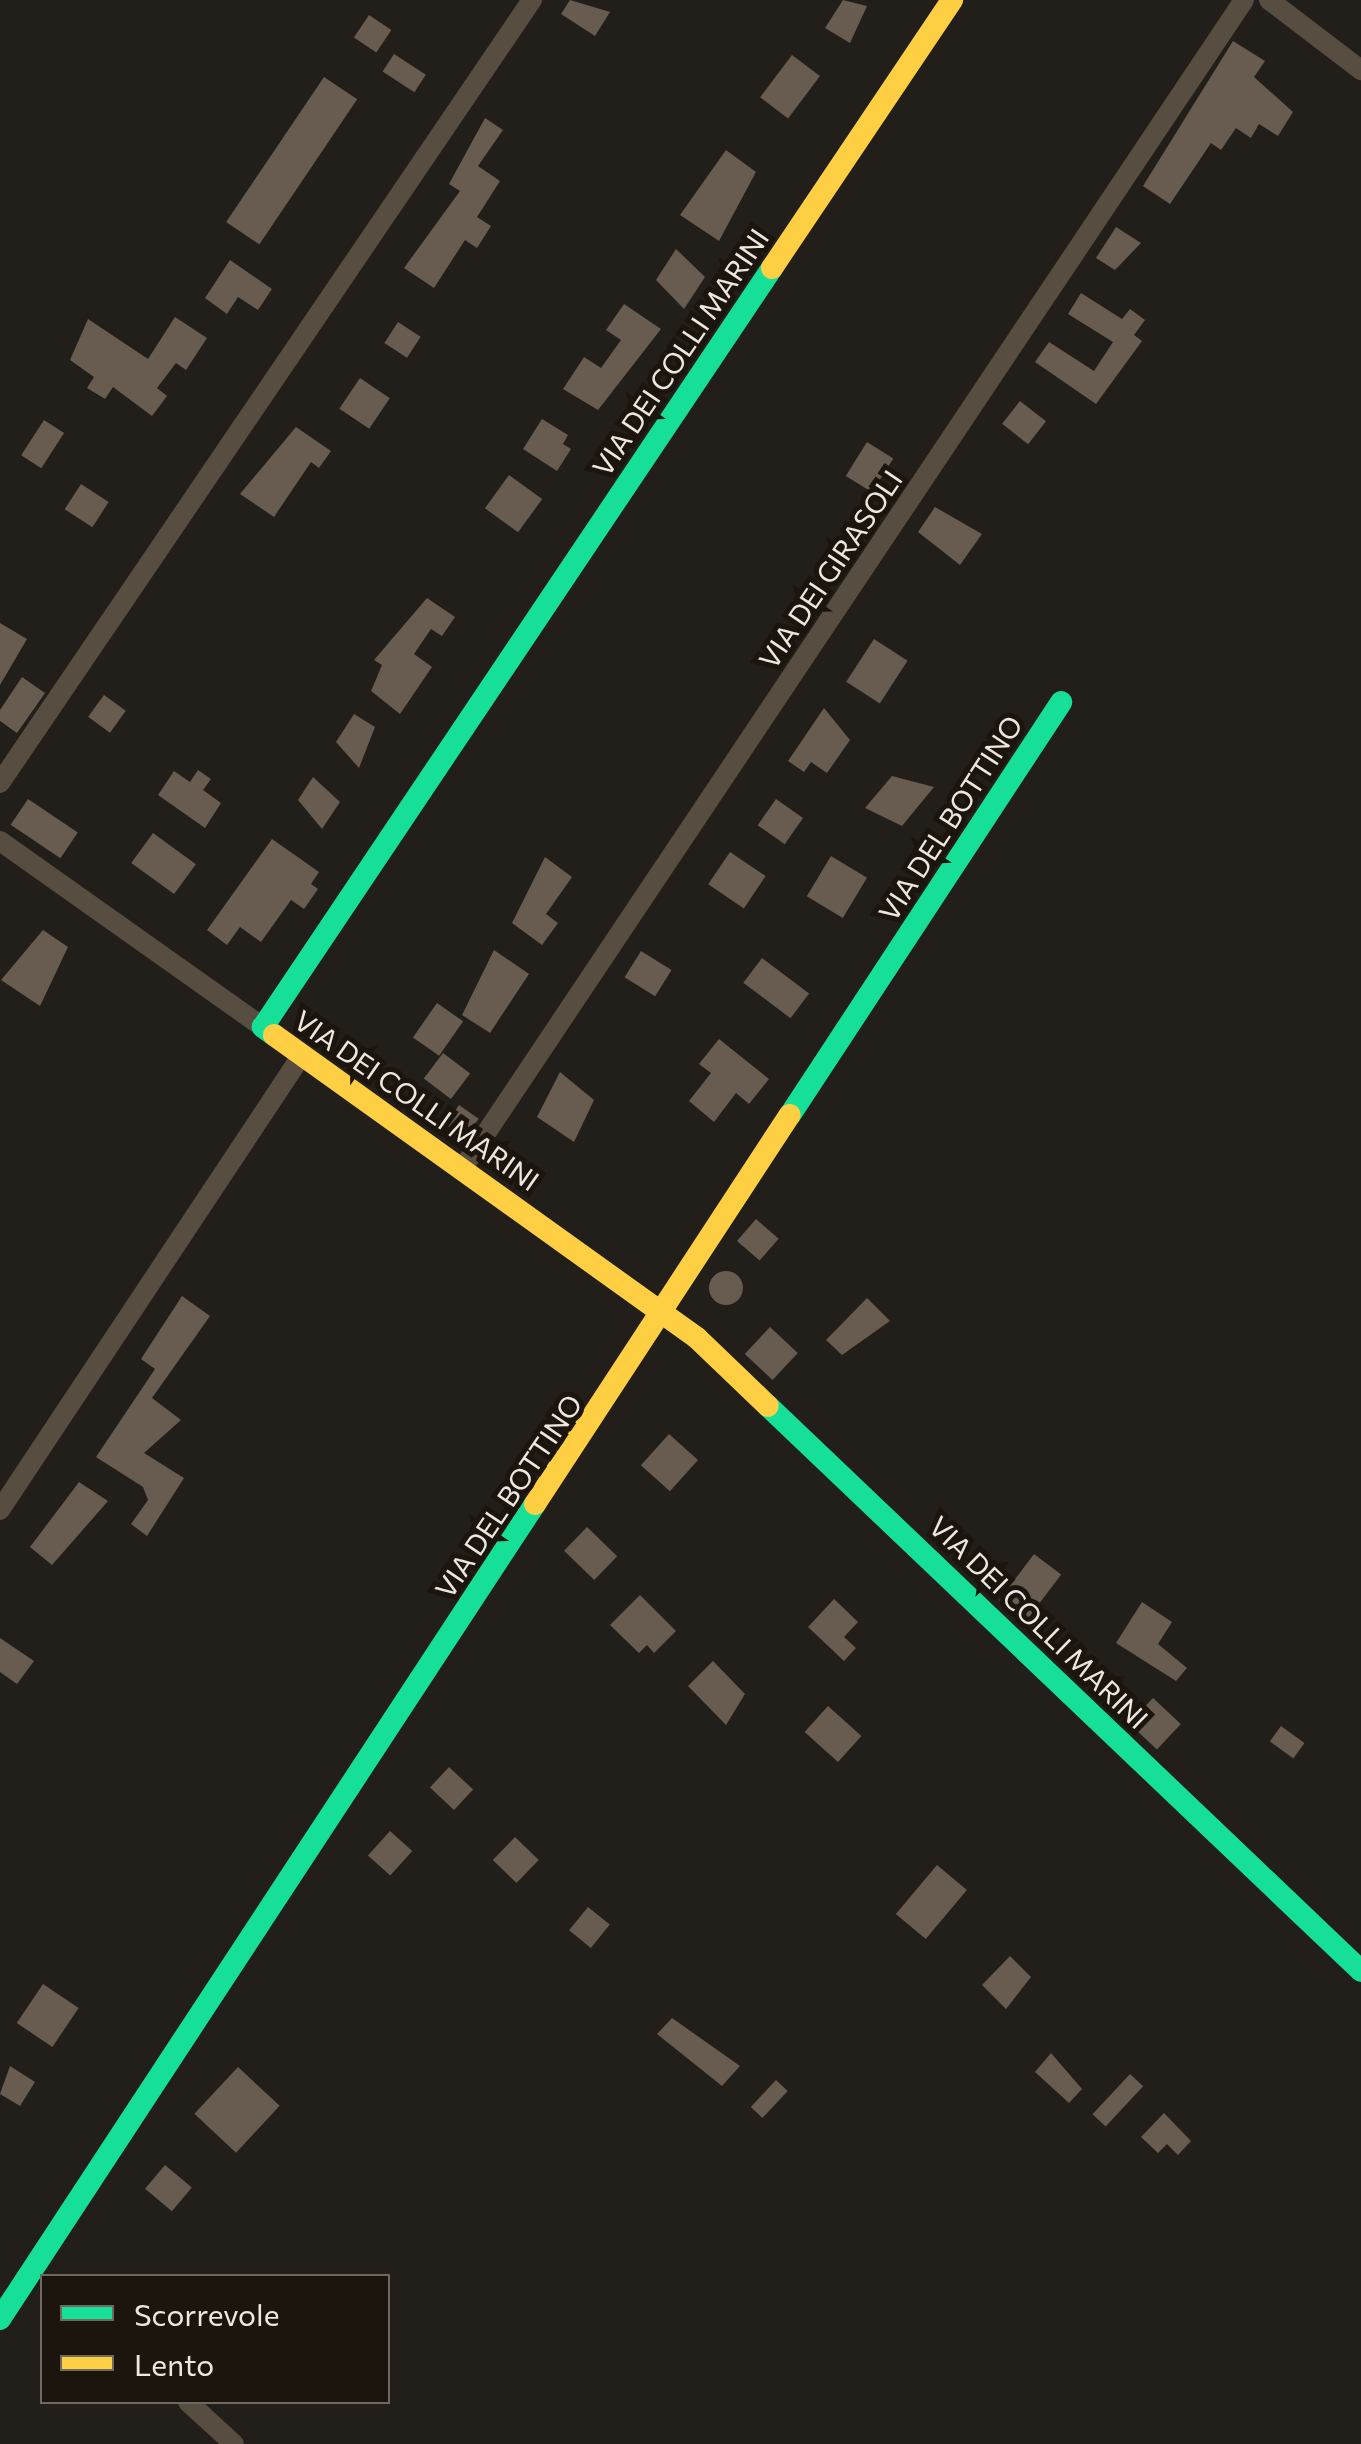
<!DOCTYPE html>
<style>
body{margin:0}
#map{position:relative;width:1361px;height:2444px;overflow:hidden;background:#221e1a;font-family:Commissioner,sans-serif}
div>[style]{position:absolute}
.building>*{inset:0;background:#675c4f;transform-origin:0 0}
.round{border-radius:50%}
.street>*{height:20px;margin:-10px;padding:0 10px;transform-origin:10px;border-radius:10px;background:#574d40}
.fast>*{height:22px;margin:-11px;padding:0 11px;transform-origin:11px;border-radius:11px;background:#16e098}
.slow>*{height:22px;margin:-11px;padding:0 11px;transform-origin:11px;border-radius:11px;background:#ffcf43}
span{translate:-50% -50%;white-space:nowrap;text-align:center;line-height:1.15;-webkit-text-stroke:10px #1c150d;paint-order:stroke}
.street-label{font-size:28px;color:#ece7e1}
.legend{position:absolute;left:40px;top:2274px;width:350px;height:130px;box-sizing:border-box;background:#1c150d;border:2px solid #6f6962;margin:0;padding:12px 18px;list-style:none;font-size:30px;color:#ece7e1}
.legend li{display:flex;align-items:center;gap:20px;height:50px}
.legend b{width:50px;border:2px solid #6f6962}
</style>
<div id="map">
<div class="building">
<div style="clip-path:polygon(570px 0,610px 12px,595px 36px,561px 14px)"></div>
<div style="clip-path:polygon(843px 0,867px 6px,850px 43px,825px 28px)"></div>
<div style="left:369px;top:15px;width:27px;height:27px;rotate:34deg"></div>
<div style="clip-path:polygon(1233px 41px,1265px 61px,1254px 77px,1293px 112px,1278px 136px,1259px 124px,1251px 138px,1236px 128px,1221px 150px,1211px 143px,1170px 204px,1143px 186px)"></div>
<div style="left:394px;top:54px;width:38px;height:21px;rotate:33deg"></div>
<div style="left:792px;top:55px;width:35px;height:53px;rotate:37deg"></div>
<div style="left:324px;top:77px;width:40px;height:175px;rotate:34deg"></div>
<div style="clip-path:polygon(485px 118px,503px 130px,478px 166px,500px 181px,477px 217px,491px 226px,477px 248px,465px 240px,434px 288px,404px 268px,460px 191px,449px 184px)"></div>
<div style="clip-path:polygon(726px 150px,756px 172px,719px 241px,680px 215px)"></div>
<div style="clip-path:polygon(1116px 227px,1141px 243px,1115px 270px,1096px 258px)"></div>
<div style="clip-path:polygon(676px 249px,705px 277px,684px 309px,656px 280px)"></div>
<div style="clip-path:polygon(230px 260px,272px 289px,258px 310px,238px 297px,227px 314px,205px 298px)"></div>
<div style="clip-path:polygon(1081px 293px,1122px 319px,1130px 309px,1145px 320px,1134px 335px,1142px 341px,1096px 404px,1035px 362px,1049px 342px,1094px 371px,1113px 342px,1068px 314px)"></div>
<div style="clip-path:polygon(624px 304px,661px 329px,598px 410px,563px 389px,584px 357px,601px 368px,621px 340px,606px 330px)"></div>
<div style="clip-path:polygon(175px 317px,207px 338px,186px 370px,176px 363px,157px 388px,167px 396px,152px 416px,113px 387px,105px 399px,87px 388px,94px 377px,70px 360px,88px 319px,148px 359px)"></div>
<div style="left:398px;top:322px;width:27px;height:25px;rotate:33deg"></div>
<div style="left:360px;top:378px;width:36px;height:37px;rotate:34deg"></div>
<div style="left:1020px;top:401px;width:33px;height:29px;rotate:38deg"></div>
<div style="clip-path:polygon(542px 419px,568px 435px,563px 444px,571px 449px,557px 471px,523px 449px)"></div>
<div style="left:44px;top:420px;width:24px;height:42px;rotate:33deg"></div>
<div style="clip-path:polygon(296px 427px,331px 451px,319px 468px,311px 462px,274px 517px,240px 494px)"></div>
<div style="left:867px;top:442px;width:31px;height:40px;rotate:32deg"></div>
<div style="left:509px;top:475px;width:41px;height:41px;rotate:36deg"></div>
<div style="left:81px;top:484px;width:33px;height:30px;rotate:33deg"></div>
<div style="clip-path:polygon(935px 507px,982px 534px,960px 565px,918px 532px)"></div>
<div style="clip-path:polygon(427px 598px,455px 617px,442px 636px,431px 629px,414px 654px,432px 667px,400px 714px,371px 691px,382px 665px,374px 660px)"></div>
<div style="clip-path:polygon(0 623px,27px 639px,0 685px)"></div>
<div style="left:874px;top:639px;width:40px;height:51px;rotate:33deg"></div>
<div style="clip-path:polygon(22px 677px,45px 693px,17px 733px,0 721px,0 710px)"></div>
<div style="left:104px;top:695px;width:27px;height:27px;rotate:36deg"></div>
<div style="clip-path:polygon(824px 708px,850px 740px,827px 773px,811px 762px,804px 772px,788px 761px)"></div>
<div style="clip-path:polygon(354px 714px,375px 727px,359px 768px,336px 742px)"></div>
<div style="clip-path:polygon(198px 770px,211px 779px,203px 790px,221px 803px,205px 828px,158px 795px,174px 771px,190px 782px)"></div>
<div style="clip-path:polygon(892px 776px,934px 787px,902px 826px,865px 808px)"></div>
<div style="clip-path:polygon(313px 777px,340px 802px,322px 829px,298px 800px)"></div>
<div style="left:28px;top:799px;width:60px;height:31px;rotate:34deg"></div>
<div style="left:776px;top:799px;width:33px;height:32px;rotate:35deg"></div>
<div style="left:153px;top:833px;width:53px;height:37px;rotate:36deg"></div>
<div style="clip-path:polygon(272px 839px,319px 872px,311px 884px,318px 889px,304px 909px,291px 900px,261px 942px,240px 927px,227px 945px,207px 930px)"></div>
<div style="left:730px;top:852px;width:43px;height:39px;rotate:34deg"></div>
<div style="left:831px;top:856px;width:42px;height:47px;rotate:31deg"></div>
<div style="clip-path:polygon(545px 857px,572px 877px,546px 914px,558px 923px,542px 945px,512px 923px)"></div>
<div style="clip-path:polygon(43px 930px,68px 947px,40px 1006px,1px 980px)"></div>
<div style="clip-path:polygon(494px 950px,529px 974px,490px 1033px,462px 1015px)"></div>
<div style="left:641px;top:951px;width:36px;height:31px;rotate:32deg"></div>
<div style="left:762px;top:958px;width:59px;height:31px;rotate:37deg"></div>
<div style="left:437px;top:1003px;width:32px;height:42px;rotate:35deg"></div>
<div style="clip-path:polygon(719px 1039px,769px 1079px,749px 1104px,736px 1093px,714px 1122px,689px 1101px,711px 1073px,699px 1064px)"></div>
<div style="left:443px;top:1053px;width:34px;height:32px;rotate:37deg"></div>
<div style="clip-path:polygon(560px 1072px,594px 1100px,574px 1142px,537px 1117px)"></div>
<div style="left:459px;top:1105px;width:24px;height:24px;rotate:35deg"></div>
<div style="left:756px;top:1219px;width:30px;height:29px;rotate:41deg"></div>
<div class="round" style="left:709px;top:1271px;width:34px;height:34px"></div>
<div style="clip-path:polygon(182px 1296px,210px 1316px,152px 1398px,181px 1420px,144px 1453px,184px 1478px,147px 1536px,131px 1524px,148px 1500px,143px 1487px,96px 1457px,155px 1369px,141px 1359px)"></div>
<div style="clip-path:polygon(867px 1298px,890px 1321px,842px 1355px,826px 1340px)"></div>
<div style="left:770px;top:1327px;width:38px;height:37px;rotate:43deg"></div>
<div style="left:669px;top:1434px;width:39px;height:42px;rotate:42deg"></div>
<div style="clip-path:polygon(79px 1482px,108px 1501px,52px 1565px,30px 1547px)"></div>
<div style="left:587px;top:1527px;width:42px;height:33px;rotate:44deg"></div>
<div style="left:1034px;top:1554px;width:34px;height:58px;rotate:37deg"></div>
<div style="clip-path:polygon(640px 1595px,676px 1631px,654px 1653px,647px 1645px,639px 1653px,610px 1625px)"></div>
<div style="clip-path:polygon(834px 1599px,858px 1622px,844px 1637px,856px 1648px,844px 1661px,808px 1627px)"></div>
<div style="clip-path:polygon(1142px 1602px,1172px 1622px,1158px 1644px,1187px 1668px,1176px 1681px,1116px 1643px)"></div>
<div style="clip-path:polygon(0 1638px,34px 1661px,17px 1684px,0 1672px)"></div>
<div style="clip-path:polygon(713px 1661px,745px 1694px,726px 1725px,688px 1686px)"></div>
<div style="left:1153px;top:1698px;width:38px;height:35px;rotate:43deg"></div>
<div style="left:828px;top:1706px;width:45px;height:35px;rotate:42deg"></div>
<div style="left:1281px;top:1726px;width:29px;height:19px;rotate:36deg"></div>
<div style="left:449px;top:1767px;width:33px;height:28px;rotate:43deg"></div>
<div style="left:390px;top:1831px;width:30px;height:33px;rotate:42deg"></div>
<div style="left:515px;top:1837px;width:33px;height:32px;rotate:44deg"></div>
<div style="left:937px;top:1865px;width:39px;height:64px;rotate:40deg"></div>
<div style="left:588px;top:1907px;width:28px;height:30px;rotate:39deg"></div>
<div style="clip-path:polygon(1010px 1956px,1031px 1977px,1006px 2009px,982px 1985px)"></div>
<div style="left:43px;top:1984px;width:43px;height:47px;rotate:34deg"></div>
<div style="clip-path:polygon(672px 2018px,740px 2066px,722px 2086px,657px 2034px)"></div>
<div style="clip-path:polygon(1051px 2053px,1082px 2089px,1069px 2103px,1035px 2072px)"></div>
<div style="clip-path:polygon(10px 2066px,35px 2082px,20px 2106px,0 2094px)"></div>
<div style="left:238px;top:2067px;width:57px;height:64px;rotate:43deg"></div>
<div style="left:1130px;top:2074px;width:18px;height:55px;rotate:43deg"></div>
<div style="left:776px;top:2080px;width:16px;height:37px;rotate:43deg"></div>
<div style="clip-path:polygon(1164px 2113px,1191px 2141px,1178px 2155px,1167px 2144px,1158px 2153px,1141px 2137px)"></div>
<div style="left:165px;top:2165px;width:35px;height:31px;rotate:40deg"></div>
</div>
<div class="street">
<div style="left:1269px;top:0;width:116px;rotate:37.3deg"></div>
<div style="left:0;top:783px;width:947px;rotate:-55.81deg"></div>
<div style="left:0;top:841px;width:322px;rotate:35.3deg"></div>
<div style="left:462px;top:1169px;width:1406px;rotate:-56.22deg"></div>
<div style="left:0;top:1510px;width:546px;rotate:-56.43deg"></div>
<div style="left:188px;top:2402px;width:62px;rotate:42.4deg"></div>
</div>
<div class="fast">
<div style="left:274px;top:1035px;width:14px;rotate:-144deg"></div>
<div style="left:263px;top:1027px;width:914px;rotate:-56.15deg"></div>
<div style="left:790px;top:1115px;width:494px;rotate:-56.7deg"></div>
<div style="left:768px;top:1406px;width:819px;rotate:43.61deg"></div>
<div style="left:0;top:2319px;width:975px;rotate:-56.72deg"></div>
</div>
<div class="slow">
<div style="left:772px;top:268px;width:323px;rotate:-56.1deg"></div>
<div style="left:274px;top:1035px;width:520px;rotate:35.61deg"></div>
<div style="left:697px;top:1338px;width:98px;rotate:43.8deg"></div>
<div style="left:535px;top:1504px;width:465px;rotate:-56.8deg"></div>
</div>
<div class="street-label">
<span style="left:680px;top:352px;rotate:-56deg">VIA DEI COLLI MARINI</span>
<span style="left:830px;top:569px;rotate:-56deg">VIA DEI GIRASOLI</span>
<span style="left:950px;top:818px;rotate:-57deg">VIA DEL BOTTINO</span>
<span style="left:417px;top:1100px;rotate:35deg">VIA DEI COLLI MARINI</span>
<span style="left:508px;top:1496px;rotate:-56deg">VIA DEL BOTTINO</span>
<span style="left:1039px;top:1622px;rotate:44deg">VIA DEI COLLI MARINI</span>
</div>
<ul class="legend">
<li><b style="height:12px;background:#16e098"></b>Scorrevole</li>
<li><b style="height:12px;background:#ffcf43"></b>Lento</li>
</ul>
</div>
